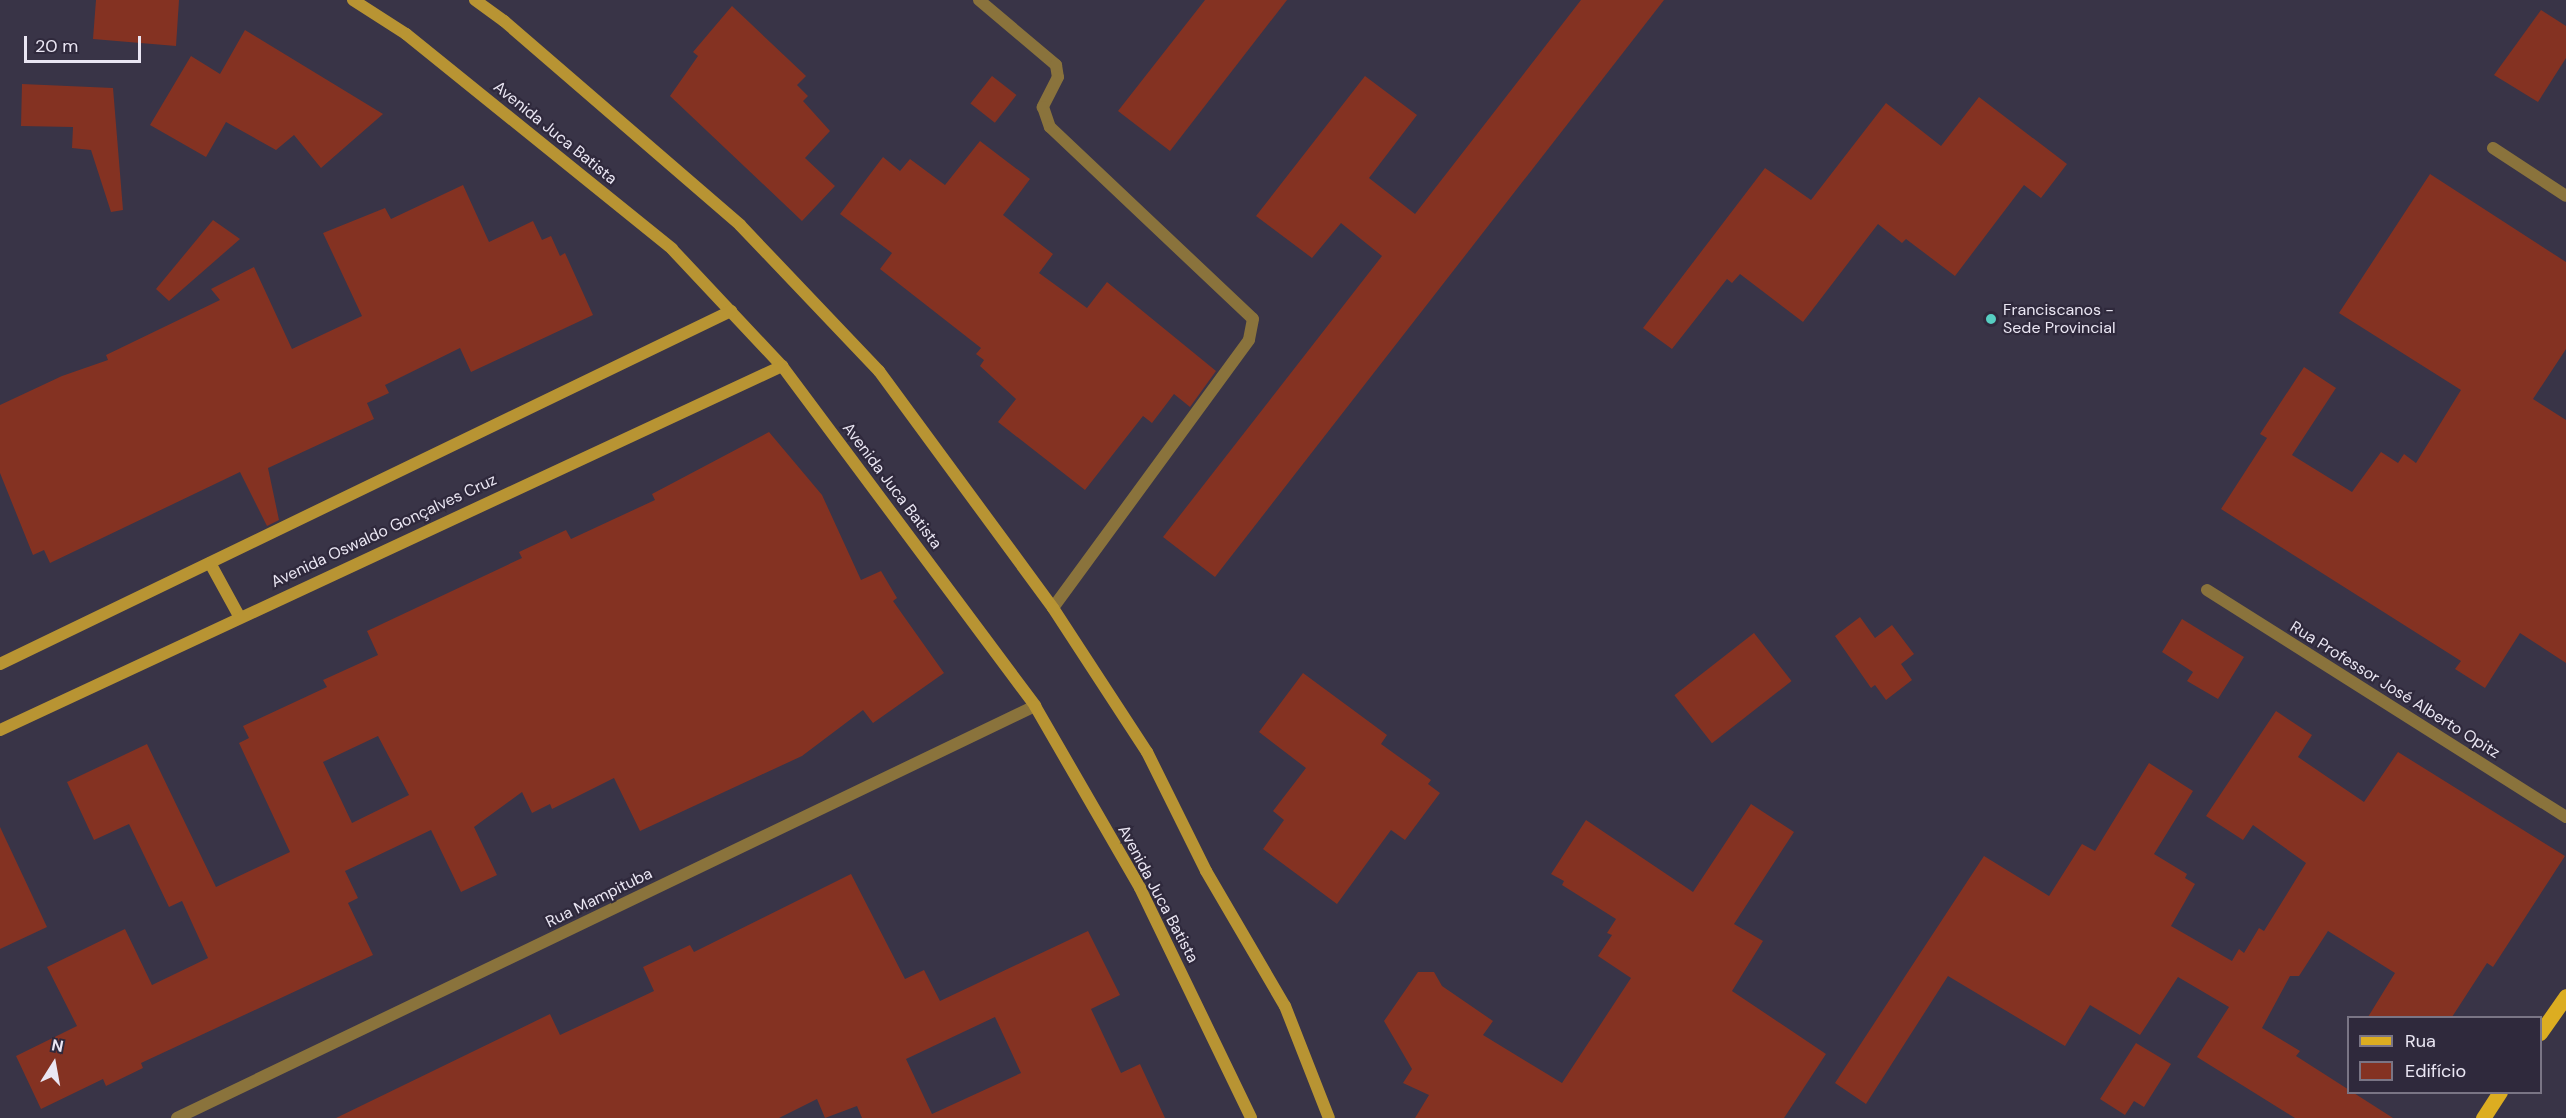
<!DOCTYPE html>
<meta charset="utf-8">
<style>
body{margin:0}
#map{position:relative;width:2566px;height:1118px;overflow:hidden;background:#393447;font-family:"DM Sans",sans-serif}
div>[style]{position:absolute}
.building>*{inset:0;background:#843222;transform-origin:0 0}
.lane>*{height:12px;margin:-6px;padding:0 6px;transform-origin:6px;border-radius:6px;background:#8a733c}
.street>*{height:12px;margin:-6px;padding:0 6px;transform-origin:6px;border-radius:6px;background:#8a733c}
.secondary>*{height:12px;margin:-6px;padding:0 6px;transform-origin:6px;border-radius:6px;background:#b89433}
.primary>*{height:15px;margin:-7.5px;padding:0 7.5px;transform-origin:7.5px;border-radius:7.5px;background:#dcad21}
.dots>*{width:16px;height:16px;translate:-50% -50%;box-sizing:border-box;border:3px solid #2f293c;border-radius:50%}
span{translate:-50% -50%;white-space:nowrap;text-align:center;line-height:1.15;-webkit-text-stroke:4.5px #2f293c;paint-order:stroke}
.street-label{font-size:16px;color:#eae6f3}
.poi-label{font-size:16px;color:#eae6f3}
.left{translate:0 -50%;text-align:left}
.legend{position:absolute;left:2347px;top:1016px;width:195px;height:78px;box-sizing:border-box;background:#2f293c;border:2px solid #7a7585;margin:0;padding:8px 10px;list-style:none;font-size:18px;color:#eae6f3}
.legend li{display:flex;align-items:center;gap:12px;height:30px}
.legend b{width:30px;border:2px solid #7a7585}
.north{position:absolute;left:24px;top:1034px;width:60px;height:60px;-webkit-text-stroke:4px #2f293c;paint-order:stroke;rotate:11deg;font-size:16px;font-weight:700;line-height:24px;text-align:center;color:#eae6f3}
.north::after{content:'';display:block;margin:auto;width:21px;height:27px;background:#eae6f3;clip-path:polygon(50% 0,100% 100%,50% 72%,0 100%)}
.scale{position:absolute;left:24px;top:36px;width:117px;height:27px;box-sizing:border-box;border:3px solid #eae6f3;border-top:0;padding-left:8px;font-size:18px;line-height:21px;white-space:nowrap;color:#eae6f3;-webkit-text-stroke:4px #2f293c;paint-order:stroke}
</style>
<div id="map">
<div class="building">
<div style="clip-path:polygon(96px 0,179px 0,176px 46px,93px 39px)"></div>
<div style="clip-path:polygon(1205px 0,1287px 0,1170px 151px,1118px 111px)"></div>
<div style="clip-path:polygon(1581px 0,1664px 0,1215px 577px,1163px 537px,1382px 256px,1341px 223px,1312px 258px,1256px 216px,1365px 76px,1417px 115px,1369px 178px,1415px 214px)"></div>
<div style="clip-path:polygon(732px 6px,806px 76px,797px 85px,808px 96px,803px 101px,830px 131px,805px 158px,835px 186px,802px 221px,670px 96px,698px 56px,693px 52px)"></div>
<div style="clip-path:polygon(2541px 10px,2566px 26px,2566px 58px,2538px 102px,2494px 75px)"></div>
<div style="clip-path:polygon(245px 30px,383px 114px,321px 168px,294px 135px,276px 150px,226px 122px,206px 157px,150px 125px,191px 56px,220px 74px)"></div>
<div style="left:992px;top:76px;width:31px;height:35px;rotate:38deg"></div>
<div style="clip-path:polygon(22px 84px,113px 88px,123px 210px,111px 212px,91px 150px,72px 148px,73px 127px,21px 126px)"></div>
<div style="clip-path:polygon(1979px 97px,2067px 164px,2041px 198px,2024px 185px,1955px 276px,1906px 239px,1902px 243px,1878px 224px,1803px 322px,1740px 274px,1732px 283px,1727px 279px,1672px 349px,1643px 328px,1765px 168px,1811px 200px,1886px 103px,1941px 146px)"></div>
<div style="clip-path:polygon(980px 141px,1030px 179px,1003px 215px,1053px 254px,1039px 273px,1087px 308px,1107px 282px,1216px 371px,1190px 407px,1174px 394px,1152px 423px,1143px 416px,1085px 490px,998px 422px,1016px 399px,980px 366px,984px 360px,976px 354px,981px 348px,880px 269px,892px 253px,840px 214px,883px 157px,900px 171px,910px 159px,945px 185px)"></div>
<div style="clip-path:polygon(2430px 174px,2566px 262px,2566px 349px,2533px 399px,2566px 420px,2566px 663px,2520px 633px,2485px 688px,2455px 669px,2461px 661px,2221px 509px,2267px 438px,2260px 434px,2304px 367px,2336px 388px,2292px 455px,2352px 492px,2381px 452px,2398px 463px,2404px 454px,2416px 463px,2461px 390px,2339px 313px)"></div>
<div style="clip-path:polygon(463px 185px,489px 242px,533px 221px,542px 240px,551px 236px,560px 256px,565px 253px,593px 315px,471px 372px,460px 348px,385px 385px,389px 393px,367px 403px,374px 419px,268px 468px,279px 520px,267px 526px,240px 472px,50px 563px,44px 550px,33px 555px,0 473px,0 405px,62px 376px,108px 360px,106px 355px,220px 300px,211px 289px,254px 267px,292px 349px,362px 316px,323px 233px,385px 208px,391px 219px)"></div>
<div style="clip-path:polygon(213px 220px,240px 239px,169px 301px,156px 289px)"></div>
<div style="clip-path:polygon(evenodd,769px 432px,822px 495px,861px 580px,881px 571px,897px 598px,893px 601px,944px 673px,873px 723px,863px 710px,802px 756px,640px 831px,614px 778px,552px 809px,550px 804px,532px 813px,522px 792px,474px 827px,497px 875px,461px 892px,431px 830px,345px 871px,358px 898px,348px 903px,373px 955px,141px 1063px,143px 1068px,106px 1086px,103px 1079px,41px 1109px,16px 1056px,77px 1026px,47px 967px,125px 929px,152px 985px,208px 958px,182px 901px,169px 907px,129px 824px,94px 840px,67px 782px,147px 744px,216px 887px,290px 852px,239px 743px,249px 738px,243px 726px,327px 687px,323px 680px,378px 655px,367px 631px,522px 558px,519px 552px,566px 530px,571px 539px,655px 500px,652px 494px,769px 432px,378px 736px,409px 795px,352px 823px,323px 762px,378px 736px)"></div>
<div style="clip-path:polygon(1860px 617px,1875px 638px,1892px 625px,1914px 654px,1901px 664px,1912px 680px,1886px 700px,1875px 685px,1871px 688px,1835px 636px)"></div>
<div style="clip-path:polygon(2182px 619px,2244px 657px,2218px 699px,2187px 681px,2193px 672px,2162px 652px)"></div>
<div style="left:1754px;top:633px;width:61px;height:101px;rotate:52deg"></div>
<div style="clip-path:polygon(1303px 673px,1387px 735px,1381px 744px,1431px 780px,1428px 784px,1440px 793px,1405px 840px,1391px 830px,1337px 904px,1263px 849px,1284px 820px,1273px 811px,1306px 768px,1259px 732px)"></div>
<div style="clip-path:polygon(2276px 711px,2312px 735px,2298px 757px,2364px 802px,2398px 752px,2565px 856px,2493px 967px,2487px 963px,2452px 1017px,2368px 1017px,2395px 973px,2328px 931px,2299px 976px,2290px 976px,2262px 1028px,2300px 1051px,2296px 1056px,2393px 1118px,2295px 1118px,2197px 1057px,2229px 1007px,2178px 977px,2140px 1035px,2090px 1005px,2065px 1046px,1948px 976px,1866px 1104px,1835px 1083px,1984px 856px,2049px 896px,2082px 844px,2095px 851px,2149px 763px,2193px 791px,2154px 854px,2187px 874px,2185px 878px,2195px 884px,2171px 926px,2232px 961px,2239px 949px,2244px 953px,2259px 928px,2264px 931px,2306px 863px,2253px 825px,2243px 840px,2206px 816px)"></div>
<div style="clip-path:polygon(1751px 804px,1794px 832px,1734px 924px,1763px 941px,1732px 991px,1826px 1054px,1784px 1118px,1415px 1118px,1429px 1095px,1403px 1083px,1412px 1069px,1384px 1021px,1418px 972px,1434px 972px,1442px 986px,1493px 1021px,1483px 1035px,1562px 1083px,1631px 978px,1598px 956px,1612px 935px,1607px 933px,1616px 919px,1562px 885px,1564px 881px,1551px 874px,1586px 820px,1693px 892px)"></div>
<div style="clip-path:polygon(0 827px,47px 927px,0 949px)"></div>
<div style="clip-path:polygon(evenodd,851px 874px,905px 979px,924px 970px,940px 1001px,1088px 931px,1120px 995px,1091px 1009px,1121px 1073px,1140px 1064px,1165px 1118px,862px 1118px,857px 1106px,825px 1118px,817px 1099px,779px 1118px,336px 1118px,550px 1014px,560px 1035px,654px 991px,643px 967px,690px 945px,694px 952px,851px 874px,995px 1017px,1021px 1073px,932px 1114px,906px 1059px,995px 1017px)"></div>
<div style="clip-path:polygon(2136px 1043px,2171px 1064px,2144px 1107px,2134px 1101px,2125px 1115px,2100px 1099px)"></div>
</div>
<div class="lane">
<div style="left:979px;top:0;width:101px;rotate:40.2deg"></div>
<div style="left:1056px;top:65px;width:12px;rotate:81deg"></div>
<div style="left:1058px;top:77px;width:34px;rotate:117deg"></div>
<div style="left:1043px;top:107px;width:21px;rotate:71deg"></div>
<div style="left:1050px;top:127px;width:279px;rotate:43.4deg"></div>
<div style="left:1253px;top:319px;width:21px;rotate:101deg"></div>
<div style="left:1249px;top:340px;width:332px;rotate:126.2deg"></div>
</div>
<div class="street">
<div style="left:2493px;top:148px;width:87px;rotate:33.3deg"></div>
<div style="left:2207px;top:590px;width:425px;rotate:32.3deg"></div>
<div style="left:177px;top:1118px;width:952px;rotate:-25.65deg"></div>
</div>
<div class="secondary">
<div style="left:353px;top:0;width:63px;rotate:32.7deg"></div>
<div style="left:406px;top:34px;width:342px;rotate:38.9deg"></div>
<div style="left:672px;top:249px;width:161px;rotate:46.8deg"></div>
<div style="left:782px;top:366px;width:424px;rotate:53.3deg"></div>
<div style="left:1035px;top:706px;width:210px;rotate:60deg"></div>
<div style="left:1140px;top:888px;width:255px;rotate:64.2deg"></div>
<div style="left:475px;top:0;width:36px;rotate:36deg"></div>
<div style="left:504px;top:21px;width:312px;rotate:40.8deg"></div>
<div style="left:740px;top:225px;width:202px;rotate:46.4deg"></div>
<div style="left:879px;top:371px;width:294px;rotate:53.7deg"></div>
<div style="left:1053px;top:608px;width:172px;rotate:56.9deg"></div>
<div style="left:1147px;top:752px;width:133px;rotate:63.6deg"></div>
<div style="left:1206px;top:871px;width:156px;rotate:59.7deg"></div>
<div style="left:1285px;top:1006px;width:120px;rotate:68.6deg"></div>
<div style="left:210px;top:563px;width:60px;rotate:61.3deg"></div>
<div style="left:0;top:664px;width:812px;rotate:-25.78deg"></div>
<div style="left:0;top:730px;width:863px;rotate:-24.96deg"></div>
</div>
<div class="primary">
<div style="left:2540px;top:1033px;width:45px;rotate:-54.9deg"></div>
<div style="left:2483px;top:1118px;width:31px;rotate:-57deg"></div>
</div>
<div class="dots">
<div style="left:1991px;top:319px;background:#57cec2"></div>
</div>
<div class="street-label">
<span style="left:555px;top:133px;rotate:39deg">Avenida Juca Batista</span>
<span style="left:892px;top:486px;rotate:53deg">Avenida Juca Batista</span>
<span style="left:384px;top:531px;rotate:-25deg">Avenida Oswaldo Gonçalves Cruz</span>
<span style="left:2395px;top:690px;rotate:32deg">Rua Professor José Alberto Opitz</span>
<span style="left:1158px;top:894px;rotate:62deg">Avenida Juca Batista</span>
<span style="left:599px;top:898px;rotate:-26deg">Rua Mampituba</span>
</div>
<div class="poi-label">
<span class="left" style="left:2003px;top:319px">Franciscanos -<br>Sede Provincial</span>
</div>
<ul class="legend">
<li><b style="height:8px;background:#dcad21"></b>Rua</li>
<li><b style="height:16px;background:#843222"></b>Edifício</li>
</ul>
<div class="north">N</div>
<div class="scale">20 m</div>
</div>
